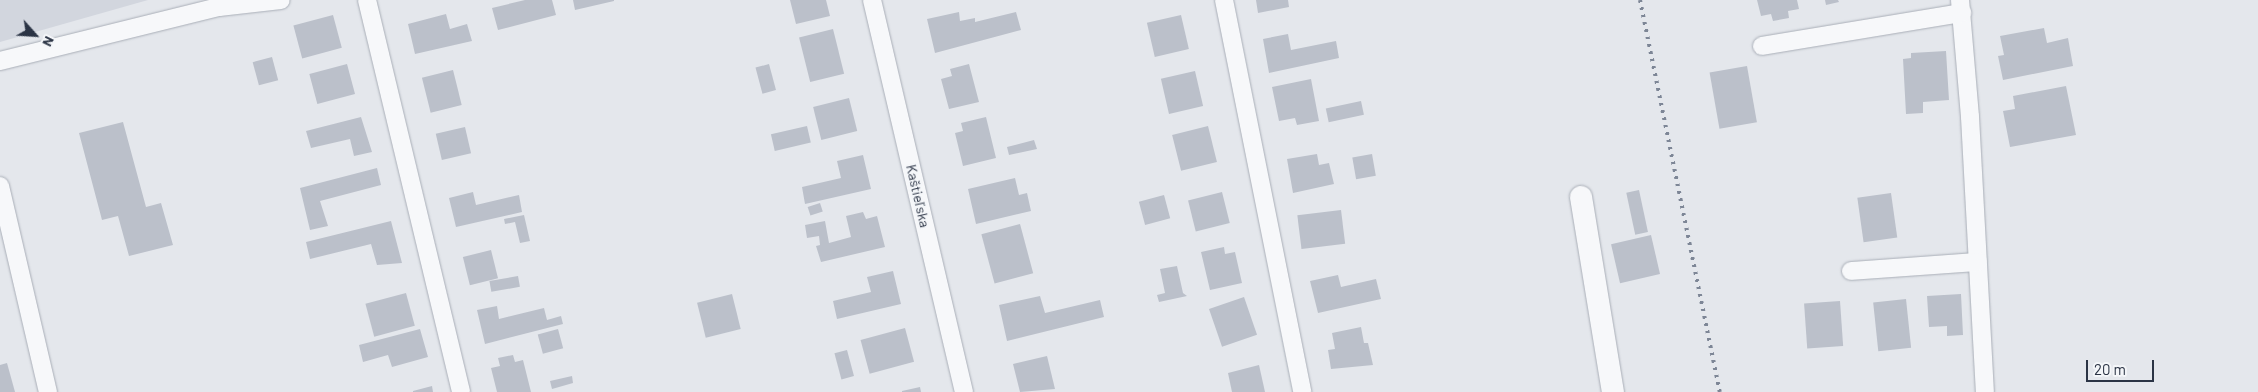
<!DOCTYPE html>
<meta charset="utf-8">
<style>
body{margin:0}
#map{position:relative;width:2258px;height:392px;overflow:hidden;background:#e4e7ec;font-family:Barlow,sans-serif}
div>[style]{position:absolute}
.built>*{inset:0;background:#d2d6de}
.building>*{inset:0;background:#bbc0ca;transform-origin:0 0}
.roads{filter:drop-shadow(0 0 1px #a9aeb7) drop-shadow(0 0 1px #a9aeb7)}
.minor>*{height:18px;margin:-9px;padding:0 9px;transform-origin:9px;border-radius:9px;background:#f7f8fa}
.tertiary>*{height:22px;margin:-11px;padding:0 11px;transform-origin:11px;border-radius:11px;background:#f7f8fa}
.rail>*{height:4px;margin-top:-2px;transform-origin:0;background:repeating-linear-gradient(90deg,#7d8696 0 2.5px,transparent 0 7.5px)}
span{translate:-50% -50%;white-space:nowrap;text-align:center;line-height:1.15;-webkit-text-stroke:4px #f4f6f9;paint-order:stroke}
.street-label{font-size:14px;color:#2b3445}
.north{position:absolute;left:10px;top:10px;width:50px;height:50px;-webkit-text-stroke:4px #f4f6f9;paint-order:stroke;rotate:116deg;font-size:14px;font-weight:700;line-height:20px;text-align:center;color:#2b3445}
.north::after{content:'';display:block;margin:auto;width:18px;height:22px;background:#2b3445;clip-path:polygon(50% 0,100% 100%,50% 72%,0 100%)}
.scale{position:absolute;left:2086px;top:360px;width:68px;height:22px;box-sizing:border-box;border:2px solid #2b3445;border-top:0;padding-left:6px;font-size:15px;line-height:18px;white-space:nowrap;color:#2b3445;-webkit-text-stroke:4px #f4f6f9;paint-order:stroke}
</style>
<div id="map">
<div class="built">
<div style="clip-path:polygon(0 0,148px 0,0 42px)"></div>
</div>
<div class="building">
<div style="clip-path:polygon(525px 0,552px 0,556px 15px,498px 30px,492px 8px)"></div>
<div style="clip-path:polygon(573px 0,614px 0,614px 1px,575px 10px)"></div>
<div style="clip-path:polygon(790px 0,826px 0,830px 16px,796px 24px)"></div>
<div style="clip-path:polygon(1256px 0,1288px 0,1289px 7px,1258px 13px)"></div>
<div style="clip-path:polygon(1757px 0,1797px 0,1799px 9px,1788px 11px,1789px 18px,1773px 21px,1771px 14px,1761px 16px)"></div>
<div style="clip-path:polygon(1825px 0,1838px 0,1839px 2px,1826px 5px)"></div>
<div style="clip-path:polygon(959px 12px,960px 21px,975px 18px,975px 22px,1016px 12px,1021px 30px,935px 53px,927px 19px)"></div>
<div style="clip-path:polygon(446px 14px,450px 29px,467px 24px,472px 41px,415px 54px,408px 24px)"></div>
<div style="left:333px;top:15px;width:34px;height:41px;rotate:75deg"></div>
<div style="left:1181px;top:15px;width:35px;height:35px;rotate:77deg"></div>
<div style="clip-path:polygon(2044px 28px,2047px 43px,2068px 38px,2073px 66px,2003px 80px,1998px 56px,2004px 55px,2000px 36px)"></div>
<div style="left:833px;top:29px;width:46px;height:35px;rotate:76deg"></div>
<div style="clip-path:polygon(1288px 34px,1291px 50px,1336px 41px,1339px 58px,1269px 73px,1263px 39px)"></div>
<div style="clip-path:polygon(1946px 51px,1949px 100px,1923px 102px,1923px 113px,1906px 114px,1903px 59px,1911px 58px,1911px 53px)"></div>
<div style="left:272px;top:57px;width:24px;height:20px;rotate:75deg"></div>
<div style="left:347px;top:64px;width:31px;height:39px;rotate:75deg"></div>
<div style="left:769px;top:64px;width:27px;height:14px;rotate:75deg"></div>
<div style="clip-path:polygon(969px 64px,979px 102px,949px 109px,941px 79px,952px 76px,950px 69px)"></div>
<div style="left:1747px;top:66px;width:57px;height:38px;rotate:80deg"></div>
<div style="left:453px;top:70px;width:36px;height:32px;rotate:76deg"></div>
<div style="left:1195px;top:71px;width:36px;height:35px;rotate:77deg"></div>
<div style="clip-path:polygon(1311px 79px,1319px 121px,1297px 125px,1295px 118px,1279px 121px,1272px 87px)"></div>
<div style="clip-path:polygon(2066px 86px,2076px 135px,2010px 147px,2003px 111px,2015px 109px,2013px 96px)"></div>
<div style="left:849px;top:98px;width:34px;height:37px;rotate:76deg"></div>
<div style="left:1361px;top:101px;width:14px;height:36px;rotate:78deg"></div>
<div style="clip-path:polygon(361px 117px,372px 152px,354px 156px,350px 139px,311px 148px,306px 131px)"></div>
<div style="clip-path:polygon(986px 117px,996px 158px,963px 166px,955px 133px,963px 131px,961px 123px)"></div>
<div style="clip-path:polygon(123px 122px,146px 207px,161px 203px,173px 245px,129px 256px,118px 216px,102px 220px,79px 133px)"></div>
<div style="left:807px;top:126px;width:17px;height:37px;rotate:77deg"></div>
<div style="left:1208px;top:126px;width:37px;height:37px;rotate:76deg"></div>
<div style="left:465px;top:127px;width:27px;height:30px;rotate:77deg"></div>
<div style="clip-path:polygon(1034px 140px,1037px 149px,1009px 155px,1007px 147px)"></div>
<div style="clip-path:polygon(1317px 154px,1319px 165px,1329px 163px,1334px 184px,1293px 193px,1287px 159px)"></div>
<div style="left:1372px;top:154px;width:22px;height:20px;rotate:80deg"></div>
<div style="clip-path:polygon(863px 155px,871px 189px,805px 204px,802px 187px,841px 178px,837px 161px)"></div>
<div style="clip-path:polygon(377px 168px,381px 185px,320px 201px,328px 226px,310px 230px,300px 188px)"></div>
<div style="clip-path:polygon(1015px 178px,1019px 195px,1027px 193px,1031px 211px,976px 224px,968px 189px)"></div>
<div style="left:1639px;top:190px;width:43px;height:13px;rotate:78deg"></div>
<div style="clip-path:polygon(473px 192px,476px 205px,519px 195px,522px 212px,456px 227px,449px 198px)"></div>
<div style="left:1222px;top:192px;width:32px;height:35px;rotate:76deg"></div>
<div style="left:1891px;top:193px;width:45px;height:34px;rotate:82deg"></div>
<div style="left:1164px;top:195px;width:24px;height:26px;rotate:75deg"></div>
<div style="left:820px;top:203px;width:9px;height:13px;rotate:72deg"></div>
<div style="left:1341px;top:210px;width:34px;height:44px;rotate:83deg"></div>
<div style="clip-path:polygon(863px 212px,866px 219px,877px 216px,885px 247px,821px 262px,816px 246px,820px 245px,819px 236px,807px 238px,805px 225px,825px 221px,829px 243px,851px 237px,846px 216px)"></div>
<div style="clip-path:polygon(524px 215px,530px 241px,520px 243px,515px 222px,505px 224px,504px 219px)"></div>
<div style="clip-path:polygon(391px 221px,402px 263px,377px 265px,371px 244px,310px 259px,306px 242px)"></div>
<div style="left:1020px;top:224px;width:51px;height:40px;rotate:75deg"></div>
<div style="left:1651px;top:235px;width:40px;height:41px;rotate:77deg"></div>
<div style="clip-path:polygon(1224px 247px,1225px 254px,1235px 252px,1242px 283px,1210px 290px,1201px 252px)"></div>
<div style="left:491px;top:250px;width:29px;height:29px;rotate:76deg"></div>
<div style="clip-path:polygon(1177px 266px,1183px 293px,1187px 296px,1159px 302px,1157px 295px,1165px 293px,1160px 269px)"></div>
<div style="clip-path:polygon(893px 271px,901px 304px,837px 319px,833px 301px,871px 292px,867px 277px)"></div>
<div style="clip-path:polygon(1338px 275px,1341px 287px,1376px 279px,1381px 299px,1318px 313px,1310px 281px)"></div>
<div style="left:518px;top:276px;width:11px;height:29px;rotate:80deg"></div>
<div style="left:406px;top:293px;width:34px;height:42px;rotate:75deg"></div>
<div style="left:732px;top:294px;width:36px;height:36px;rotate:76deg"></div>
<div style="clip-path:polygon(1961px 294px,1963px 335px,1947px 336px,1947px 326px,1929px 327px,1927px 296px)"></div>
<div style="clip-path:polygon(1040px 296px,1045px 313px,1100px 300px,1104px 317px,1007px 341px,999px 305px)"></div>
<div style="left:1244px;top:297px;width:40px;height:37px;rotate:71deg"></div>
<div style="left:1906px;top:299px;width:49px;height:33px;rotate:84deg"></div>
<div style="left:1840px;top:301px;width:45px;height:36px;rotate:86deg"></div>
<div style="clip-path:polygon(497px 306px,499px 319px,544px 308px,547px 320px,561px 316px,563px 324px,485px 344px,477px 310px)"></div>
<div style="clip-path:polygon(1361px 327px,1364px 343px,1368px 343px,1373px 365px,1331px 369px,1328px 350px,1335px 349px,1332px 333px)"></div>
<div style="left:905px;top:328px;width:35px;height:46px;rotate:75deg"></div>
<div style="clip-path:polygon(420px 329px,428px 357px,392px 367px,388px 355px,363px 362px,359px 345px)"></div>
<div style="left:558px;top:329px;width:20px;height:21px;rotate:75deg"></div>
<div style="left:847px;top:350px;width:27px;height:13px;rotate:75deg"></div>
<div style="clip-path:polygon(513px 355px,515px 362px,523px 360px,531px 392px,497px 392px,491px 368px,500px 366px,498px 358px)"></div>
<div style="clip-path:polygon(1047px 356px,1055px 389px,1020px 392px,1013px 364px)"></div>
<div style="clip-path:polygon(7px 363px,15px 392px,0 392px,0 365px)"></div>
<div style="clip-path:polygon(1259px 365px,1265px 392px,1232px 392px,1228px 373px)"></div>
<div style="clip-path:polygon(572px 376px,573px 383px,552px 389px,550px 381px)"></div>
<div style="clip-path:polygon(432px 386px,433px 392px,413px 392px,413px 391px)"></div>
<div style="clip-path:polygon(920px 387px,921px 392px,902px 392px,902px 391px)"></div>
</div>
<div class="roads">
<div class="minor">
<div style="left:367px;top:0;width:403px;rotate:76.5deg"></div>
<div style="left:872px;top:0;width:403px;rotate:76.8deg"></div>
<div style="left:1224px;top:0;width:400px;rotate:78.7deg"></div>
<div style="left:1960px;top:0;width:117px;rotate:85.1deg"></div>
<div style="left:1970px;top:117px;width:275px;rotate:86.9deg"></div>
<div style="left:1762px;top:46px;width:203px;rotate:-9.4deg"></div>
<div style="left:0;top:61px;width:226px;rotate:-13.9deg"></div>
<div style="left:219px;top:7px;width:62px;rotate:-6.4deg"></div>
<div style="left:0;top:186px;width:212px;rotate:76.9deg"></div>
<div style="left:1851px;top:271px;width:127px;rotate:-4.1deg"></div>
</div>
<div class="tertiary">
<div style="left:1581px;top:197px;width:198px;rotate:80.7deg"></div>
</div>
</div>
<div class="rail">
<div style="left:1640px;top:0;width:400px;rotate:78.5deg"></div>
</div>
<div class="street-label">
<span style="left:918px;top:196px;rotate:77deg">Kaštieľska</span>
</div>
<div class="north">N</div>
<div class="scale">20 m</div>
</div>
